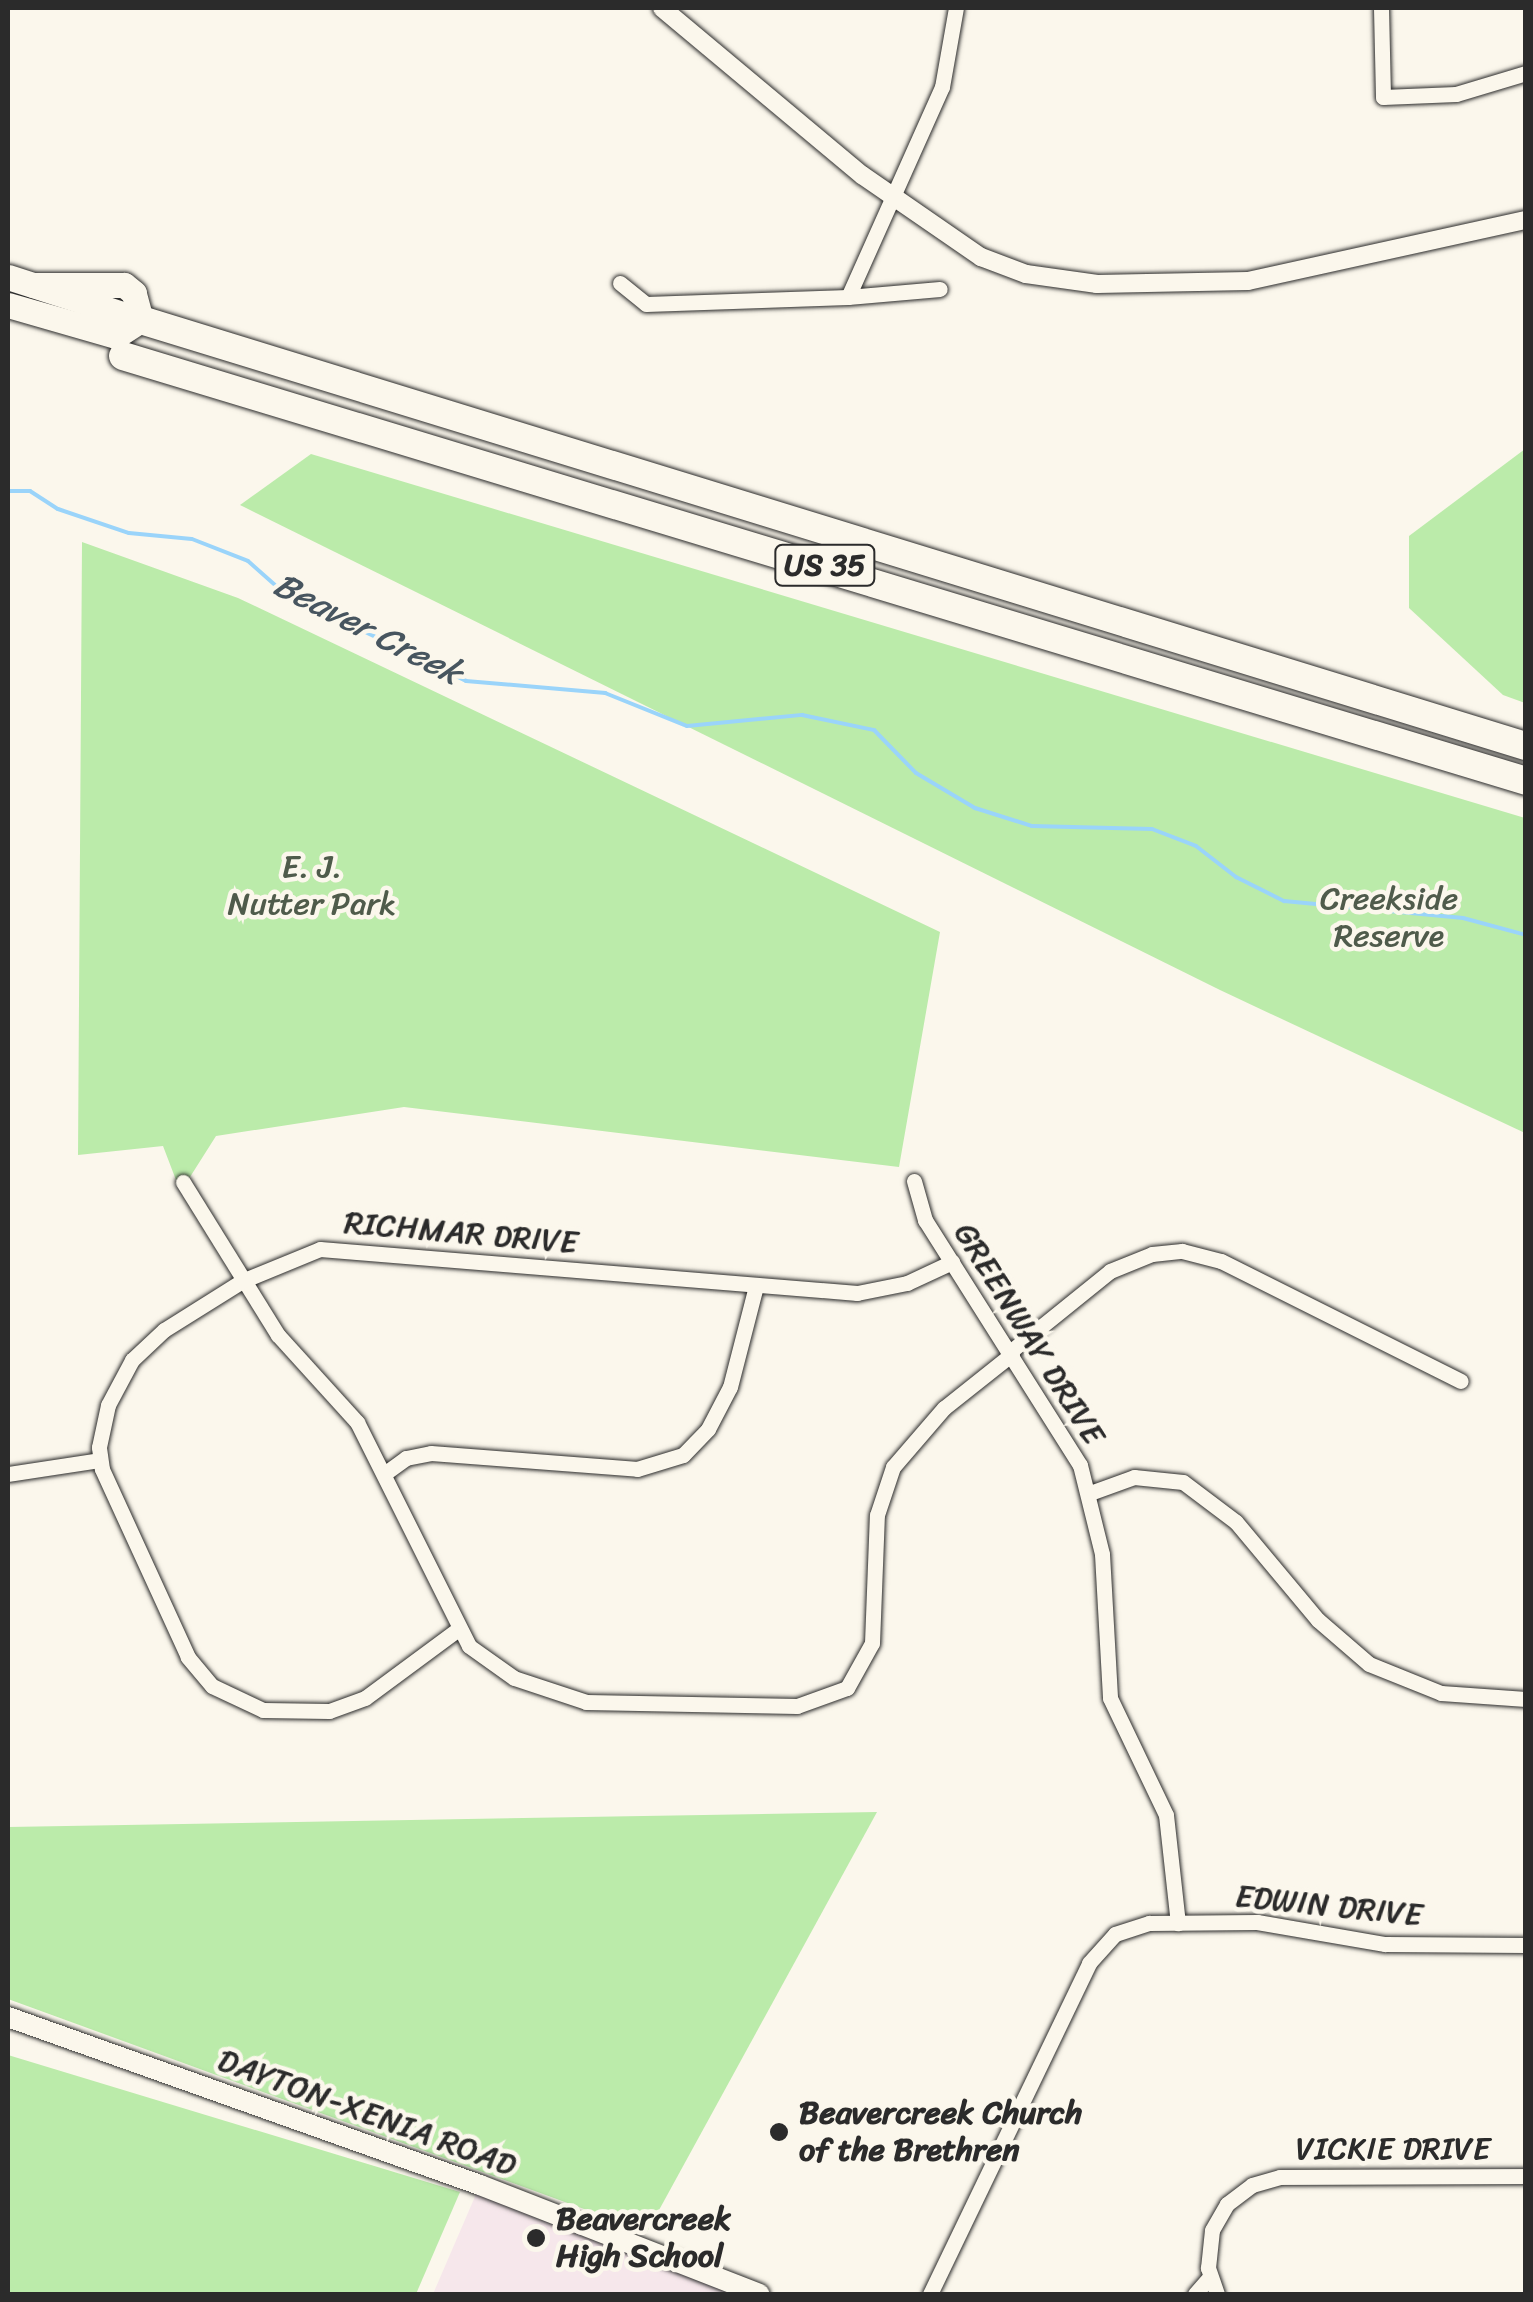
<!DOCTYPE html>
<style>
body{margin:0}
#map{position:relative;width:1533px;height:2302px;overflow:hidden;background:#fbf7ec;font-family:Sriracha,sans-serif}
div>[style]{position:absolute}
.built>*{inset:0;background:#f6e7eb}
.green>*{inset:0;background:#bbebaa}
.stream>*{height:4px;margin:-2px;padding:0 2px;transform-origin:2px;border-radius:2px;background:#9ad4fa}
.roads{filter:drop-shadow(0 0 2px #2b2b2b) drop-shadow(0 0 2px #2b2b2b)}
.minor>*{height:15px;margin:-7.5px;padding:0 7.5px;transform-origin:7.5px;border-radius:7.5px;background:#fbf7ec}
.tertiary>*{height:18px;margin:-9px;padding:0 9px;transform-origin:9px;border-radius:9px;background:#fbf7ec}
.secondary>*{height:20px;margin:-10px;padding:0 10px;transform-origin:10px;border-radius:10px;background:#fbf7ec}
.trunk>*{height:25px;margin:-12.5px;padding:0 12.5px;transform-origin:12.5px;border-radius:12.5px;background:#fbf7ec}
.motorway>*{height:28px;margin:-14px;padding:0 14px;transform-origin:14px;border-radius:14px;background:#fbf7ec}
.dots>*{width:28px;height:28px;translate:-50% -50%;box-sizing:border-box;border:5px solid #fbf7ec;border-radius:50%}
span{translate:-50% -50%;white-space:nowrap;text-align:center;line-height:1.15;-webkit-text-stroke:9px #fbf7ec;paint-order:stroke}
.shield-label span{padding:2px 8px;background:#fbf7ec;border:2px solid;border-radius:8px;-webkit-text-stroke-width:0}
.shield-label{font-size:30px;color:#2b2b2b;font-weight:700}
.park-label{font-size:32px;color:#4f5b4b}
.street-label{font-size:32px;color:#2b2b2b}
.poi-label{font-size:32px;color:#2b2b2b;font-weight:700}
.left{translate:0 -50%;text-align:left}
.water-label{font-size:35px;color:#47555f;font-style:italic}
.frame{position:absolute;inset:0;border:10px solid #2b2b2b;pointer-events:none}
</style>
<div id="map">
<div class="built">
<div style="clip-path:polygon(480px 2185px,759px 2294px,433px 2294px)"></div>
</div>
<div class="green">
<div style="clip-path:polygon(1525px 449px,1525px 703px,1503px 695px,1409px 608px,1409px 536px)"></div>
<div style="clip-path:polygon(311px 454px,1525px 818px,1525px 1133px,1220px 990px,240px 505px)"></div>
<div style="clip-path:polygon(82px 542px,238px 598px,940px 932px,899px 1167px,404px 1107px,216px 1136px,190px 1177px,176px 1180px,163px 1146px,78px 1155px)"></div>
<div style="clip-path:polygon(877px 1812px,647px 2232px,8px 1999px,8px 1827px)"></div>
<div style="clip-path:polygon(8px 2055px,460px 2192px,416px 2294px,8px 2294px)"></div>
</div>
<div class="stream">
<div style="left:8px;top:491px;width:22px"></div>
<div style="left:30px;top:491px;width:33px;rotate:33deg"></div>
<div style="left:58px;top:509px;width:75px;rotate:18.7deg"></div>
<div style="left:129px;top:533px;width:63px;rotate:5.4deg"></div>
<div style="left:192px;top:539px;width:60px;rotate:21.4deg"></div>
<div style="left:248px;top:561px;width:47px;rotate:41.5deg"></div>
<div style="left:283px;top:592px;width:203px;rotate:25.9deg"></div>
<div style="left:466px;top:681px;width:140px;rotate:4.9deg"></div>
<div style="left:605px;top:693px;width:88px;rotate:21.9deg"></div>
<div style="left:687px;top:726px;width:116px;rotate:-5.5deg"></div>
<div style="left:802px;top:715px;width:74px;rotate:11.8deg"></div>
<div style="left:874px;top:730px;width:60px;rotate:45.7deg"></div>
<div style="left:916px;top:773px;width:69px;rotate:30.7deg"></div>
<div style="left:975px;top:808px;width:60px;rotate:17.5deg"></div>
<div style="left:1032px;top:826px;width:120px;rotate:1.4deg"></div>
<div style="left:1152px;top:829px;width:47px;rotate:21.1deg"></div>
<div style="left:1196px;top:846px;width:51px;rotate:37.8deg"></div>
<div style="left:1236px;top:877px;width:54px;rotate:26.6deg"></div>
<div style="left:1284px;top:901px;width:180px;rotate:5.4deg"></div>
<div style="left:1463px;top:918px;width:65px;rotate:15.1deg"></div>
</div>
<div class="roads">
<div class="minor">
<div style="left:1381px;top:8px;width:89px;rotate:88.7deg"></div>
<div style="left:1383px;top:97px;width:73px;rotate:-2.4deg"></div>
<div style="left:1456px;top:94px;width:73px;rotate:-16.7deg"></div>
<div style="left:620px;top:283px;width:33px;rotate:39deg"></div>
<div style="left:646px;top:304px;width:202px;rotate:-2deg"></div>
<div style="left:848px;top:297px;width:230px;rotate:-65.9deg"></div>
<div style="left:942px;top:87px;width:80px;rotate:-80deg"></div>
<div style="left:848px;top:297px;width:92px;rotate:-5deg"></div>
<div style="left:914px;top:1181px;width:41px;rotate:74.2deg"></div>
<div style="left:925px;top:1220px;width:290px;rotate:57.7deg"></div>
<div style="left:1080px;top:1465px;width:92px;rotate:76.1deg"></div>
<div style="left:1102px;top:1554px;width:144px;rotate:86.8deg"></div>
<div style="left:1110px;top:1698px;width:130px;rotate:64.4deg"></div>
<div style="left:1166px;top:1815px;width:109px;rotate:83.7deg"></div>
<div style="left:183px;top:1182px;width:180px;rotate:58.2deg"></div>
<div style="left:278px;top:1335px;width:118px;rotate:47.8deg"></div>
<div style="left:357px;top:1422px;width:250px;rotate:63.4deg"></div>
<div style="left:469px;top:1646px;width:55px;rotate:35.4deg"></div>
<div style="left:514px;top:1678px;width:76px;rotate:18.4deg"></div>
<div style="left:586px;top:1702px;width:211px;rotate:1.1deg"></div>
<div style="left:797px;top:1706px;width:53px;rotate:-19.8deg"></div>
<div style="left:847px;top:1688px;width:51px;rotate:-60.9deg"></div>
<div style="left:872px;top:1643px;width:128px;rotate:-87.8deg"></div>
<div style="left:877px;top:1515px;width:51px;rotate:-71.6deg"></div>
<div style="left:893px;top:1467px;width:78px;rotate:-49.2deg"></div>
<div style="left:944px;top:1408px;width:87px;rotate:-38.5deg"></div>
<div style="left:1011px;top:1351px;width:127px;rotate:-38.9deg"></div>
<div style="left:1110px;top:1271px;width:45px;rotate:-22deg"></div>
<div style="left:1152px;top:1254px;width:30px;rotate:-6deg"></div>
<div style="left:1182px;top:1251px;width:40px;rotate:14.4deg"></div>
<div style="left:1221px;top:1261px;width:268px;rotate:26.6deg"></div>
<div style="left:8px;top:1474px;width:93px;rotate:-8.7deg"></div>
<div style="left:384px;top:1474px;width:27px;rotate:-36deg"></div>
<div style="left:406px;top:1458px;width:25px;rotate:-11deg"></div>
<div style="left:431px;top:1453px;width:207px;rotate:4.4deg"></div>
<div style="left:637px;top:1469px;width:48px;rotate:-16.9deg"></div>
<div style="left:683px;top:1455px;width:36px;rotate:-46deg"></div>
<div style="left:708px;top:1429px;width:47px;rotate:-62.4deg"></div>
<div style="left:730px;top:1387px;width:104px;rotate:-75.6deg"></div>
<div style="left:1090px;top:1493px;width:47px;rotate:-20deg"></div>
<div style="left:1134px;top:1477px;width:49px;rotate:5.8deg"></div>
<div style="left:1183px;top:1482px;width:66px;rotate:37deg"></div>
<div style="left:1236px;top:1522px;width:128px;rotate:50.1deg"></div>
<div style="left:1318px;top:1620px;width:67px;rotate:40.8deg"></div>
<div style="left:1369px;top:1664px;width:78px;rotate:21.9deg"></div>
<div style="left:1441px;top:1693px;width:85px;rotate:4deg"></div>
<div style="left:457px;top:1630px;width:114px;rotate:143.5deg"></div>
<div style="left:365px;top:1698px;width:38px;rotate:160deg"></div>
<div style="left:329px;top:1711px;width:66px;rotate:-179.1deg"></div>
<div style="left:263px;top:1710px;width:56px;rotate:-154.8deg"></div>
<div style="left:212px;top:1686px;width:38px;rotate:-130deg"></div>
<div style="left:188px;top:1657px;width:207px;rotate:-114.6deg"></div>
<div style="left:102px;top:1469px;width:22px;rotate:-98deg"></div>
<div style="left:99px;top:1447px;width:43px;rotate:-77.9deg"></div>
<div style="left:108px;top:1405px;width:51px;rotate:-61.9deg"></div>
<div style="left:132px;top:1360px;width:44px;rotate:-43.2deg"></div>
<div style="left:164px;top:1330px;width:92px;rotate:-32.1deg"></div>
<div style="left:242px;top:1281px;width:84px;rotate:-22.3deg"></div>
<div style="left:320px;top:1249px;width:539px;rotate:4.68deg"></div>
<div style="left:857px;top:1293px;width:51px;rotate:-11.3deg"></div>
<div style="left:907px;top:1283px;width:50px;rotate:-25deg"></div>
<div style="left:930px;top:2294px;width:367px;rotate:-64.3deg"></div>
<div style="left:1089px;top:1963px;width:39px;rotate:-48deg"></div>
<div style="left:1115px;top:1934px;width:36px;rotate:-18deg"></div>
<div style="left:1149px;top:1923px;width:108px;rotate:-0.5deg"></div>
<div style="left:1257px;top:1922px;width:130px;rotate:9.8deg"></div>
<div style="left:1385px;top:1944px;width:141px;rotate:0.4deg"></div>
<div style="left:1195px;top:2294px;width:23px;rotate:-49deg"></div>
<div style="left:1217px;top:2294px;width:28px;rotate:-109deg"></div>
<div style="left:1208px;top:2268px;width:38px;rotate:-84deg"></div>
<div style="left:1212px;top:2230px;width:30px;rotate:-60deg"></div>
<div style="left:1227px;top:2204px;width:31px;rotate:-37deg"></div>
<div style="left:1252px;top:2185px;width:29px;rotate:-16deg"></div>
<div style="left:1280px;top:2177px;width:246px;rotate:-0.2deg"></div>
</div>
<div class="tertiary">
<div style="left:662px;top:8px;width:261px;rotate:39.9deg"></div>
<div style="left:862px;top:175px;width:145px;rotate:34.6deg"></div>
<div style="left:981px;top:257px;width:48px;rotate:20.7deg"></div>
<div style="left:1026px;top:274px;width:72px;rotate:8deg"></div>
<div style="left:1097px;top:284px;width:151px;rotate:-1.1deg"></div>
<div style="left:1248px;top:281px;width:285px;rotate:-12.4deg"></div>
</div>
<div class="secondary">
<div style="left:8px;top:2017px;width:501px;rotate:19.59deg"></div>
<div style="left:480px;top:2185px;width:300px;rotate:21.3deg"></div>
</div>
<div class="trunk">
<div style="left:8px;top:277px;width:140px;rotate:17.9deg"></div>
<div style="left:8px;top:305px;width:112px;rotate:16deg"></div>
<div style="left:116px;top:336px;width:30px;rotate:-33deg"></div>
<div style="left:141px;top:320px;width:28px;rotate:-105deg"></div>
<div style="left:134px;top:293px;width:13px;rotate:-141deg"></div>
<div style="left:124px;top:285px;width:91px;rotate:180deg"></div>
</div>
<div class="motorway">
<div style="left:141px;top:320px;width:1449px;rotate:17.1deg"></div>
<div style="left:123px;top:356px;width:1466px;rotate:16.85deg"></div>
</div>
</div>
<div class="dots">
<div style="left:779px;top:2132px;background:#2b2b2b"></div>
<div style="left:536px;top:2238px;background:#2b2b2b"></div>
</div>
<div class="shield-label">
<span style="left:825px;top:565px">US 35</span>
</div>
<div class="park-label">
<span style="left:312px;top:886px">E. J.<br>Nutter Park</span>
<span style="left:1389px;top:918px">Creekside<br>Reserve</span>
</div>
<div class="street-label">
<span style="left:461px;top:1233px;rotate:5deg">RICHMAR DRIVE</span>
<span style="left:1029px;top:1334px;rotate:58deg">GREENWAY DRIVE</span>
<span style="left:1329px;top:1906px;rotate:6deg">EDWIN DRIVE</span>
<span style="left:367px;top:2113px;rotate:20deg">DAYTON-XENIA ROAD</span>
<span style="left:1393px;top:2149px">VICKIE DRIVE</span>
</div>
<div class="poi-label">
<span class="left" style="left:799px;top:2132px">Beavercreek Church<br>of the Brethren</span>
<span class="left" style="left:556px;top:2238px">Beavercreek<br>High School</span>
</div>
<div class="water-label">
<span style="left:368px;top:628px;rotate:27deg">Beaver Creek</span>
</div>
<div class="frame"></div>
</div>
